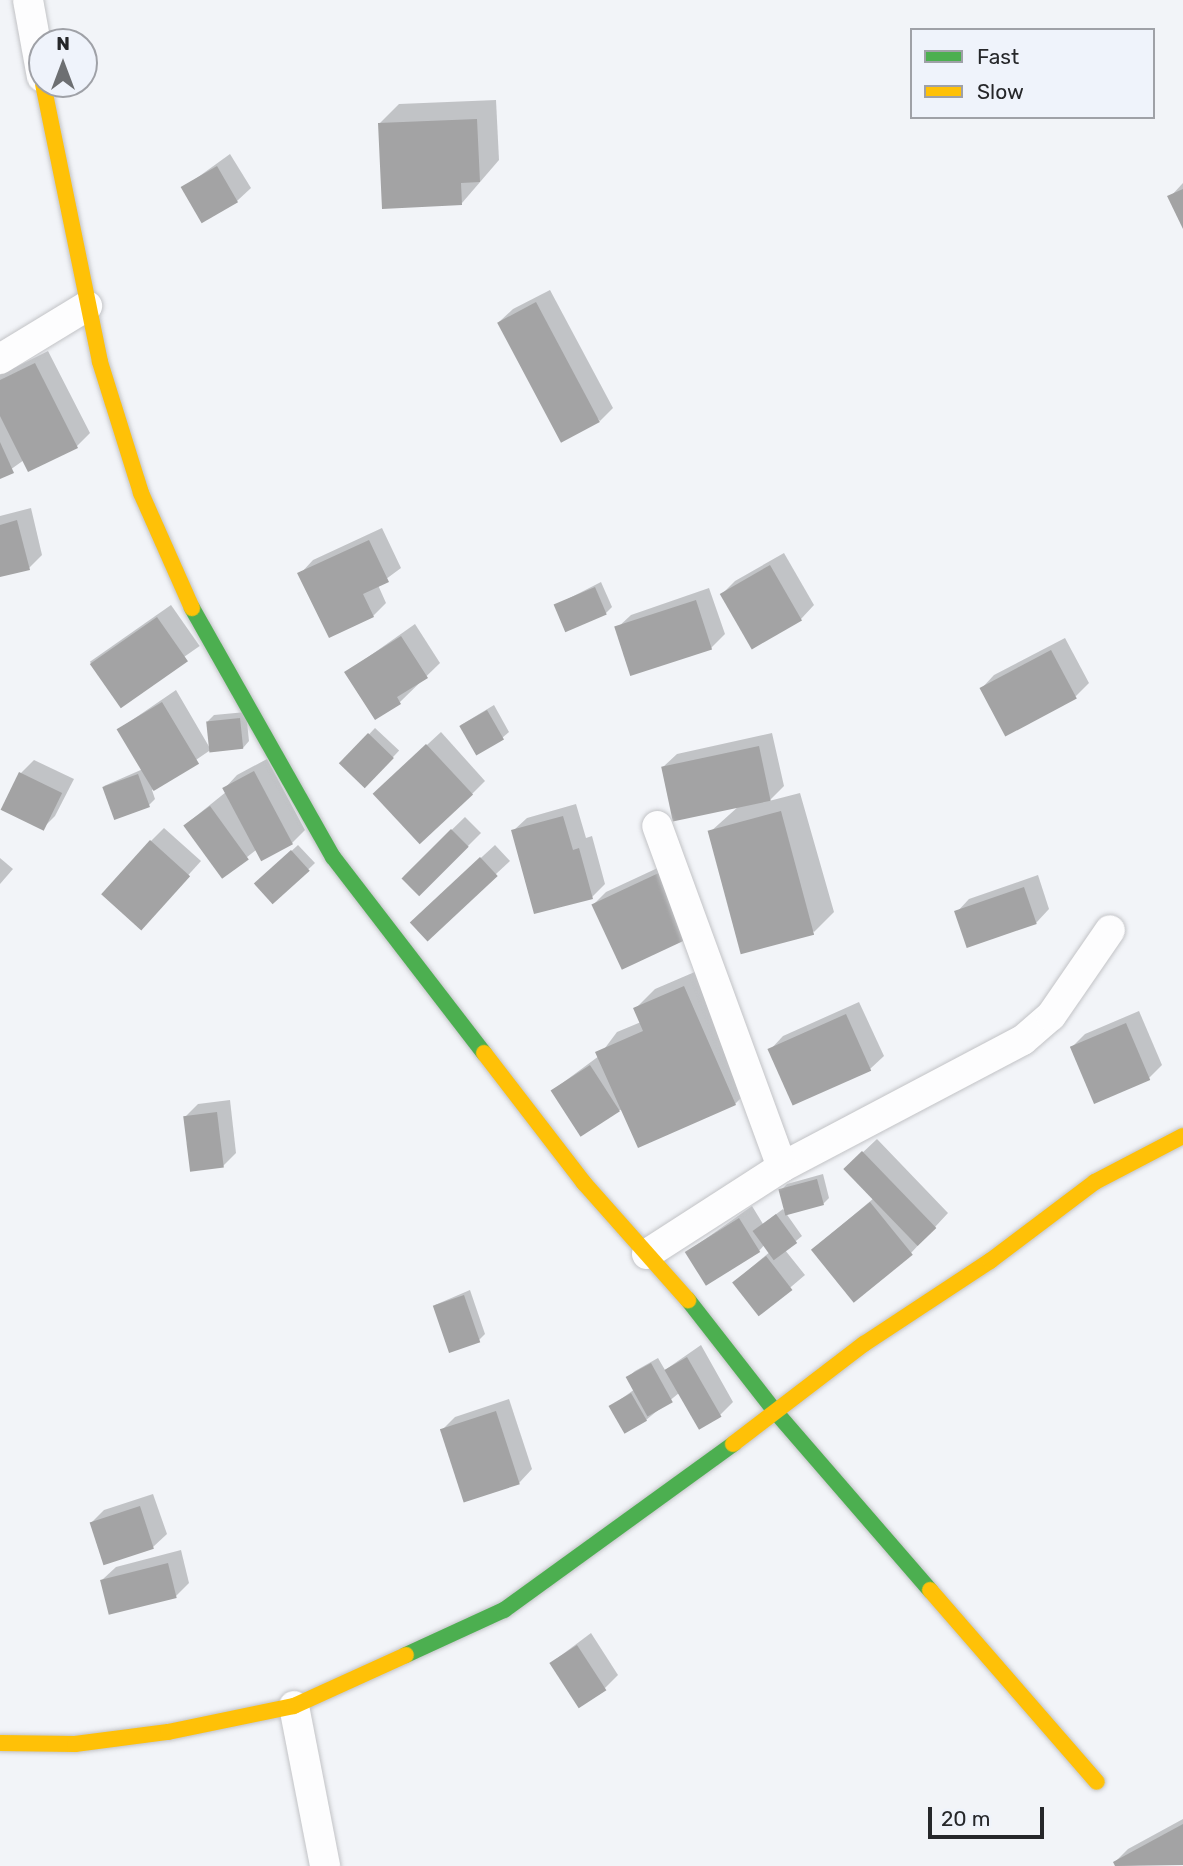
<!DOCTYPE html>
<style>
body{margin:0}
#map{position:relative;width:1183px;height:1866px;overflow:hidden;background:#f2f4f8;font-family:Rubik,sans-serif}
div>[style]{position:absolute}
.shadow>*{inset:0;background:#0003;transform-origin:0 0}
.building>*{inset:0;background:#a3a3a4;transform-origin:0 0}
.roads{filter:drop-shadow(0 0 2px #c2c3c6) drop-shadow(0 0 2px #c2c3c6)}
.street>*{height:30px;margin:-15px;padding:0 15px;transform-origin:15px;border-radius:15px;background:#fdfdfe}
.fast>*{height:16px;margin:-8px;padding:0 8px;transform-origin:8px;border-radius:8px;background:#4caf50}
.slow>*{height:16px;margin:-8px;padding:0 8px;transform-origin:8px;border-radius:8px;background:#ffc107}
span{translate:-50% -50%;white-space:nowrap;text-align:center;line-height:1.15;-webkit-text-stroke:7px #eff3fb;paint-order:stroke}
.legend{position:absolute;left:910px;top:28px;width:245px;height:91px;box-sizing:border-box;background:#eff3fb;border:2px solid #9fa1a7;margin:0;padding:9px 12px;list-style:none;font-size:21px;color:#26272a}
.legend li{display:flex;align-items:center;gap:14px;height:35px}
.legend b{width:35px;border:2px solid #9fa1a7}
.north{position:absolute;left:28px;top:28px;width:70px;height:70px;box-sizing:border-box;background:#eff3fb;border:2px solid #9fa1a7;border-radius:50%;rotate:0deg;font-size:19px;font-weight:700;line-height:28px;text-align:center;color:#26272a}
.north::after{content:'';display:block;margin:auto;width:24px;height:32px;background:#6d6f72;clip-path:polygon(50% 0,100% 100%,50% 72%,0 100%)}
.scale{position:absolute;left:928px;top:1807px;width:116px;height:32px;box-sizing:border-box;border:4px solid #26272a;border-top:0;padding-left:9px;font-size:21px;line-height:24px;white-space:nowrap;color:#26272a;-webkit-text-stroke:5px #eff3fb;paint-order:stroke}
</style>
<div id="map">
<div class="shadow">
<div style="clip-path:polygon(496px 100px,499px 160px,462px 203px,379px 124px,399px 104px)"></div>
<div style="clip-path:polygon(230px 154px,251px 188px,237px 201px,183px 188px)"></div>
<div style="clip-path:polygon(1183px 183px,1183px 225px,1170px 197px)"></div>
<div style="clip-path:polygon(550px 290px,613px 408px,600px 421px,499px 322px,513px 309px)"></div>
<div style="clip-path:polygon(48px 351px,90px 433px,77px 446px,24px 460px,0 477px,0 375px)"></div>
<div style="clip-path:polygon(31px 508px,42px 555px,29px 568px,0 575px,0 516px)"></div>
<div style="clip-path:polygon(382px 528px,401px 568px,378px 585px,386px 603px,373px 616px,300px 574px,313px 560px)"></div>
<div style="clip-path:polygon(784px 553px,814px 605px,801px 619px,722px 594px,735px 581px)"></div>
<div style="clip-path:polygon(601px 582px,612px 607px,606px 613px,556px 605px)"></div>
<div style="clip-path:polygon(709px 588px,725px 634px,711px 648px,617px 628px,631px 615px)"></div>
<div style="left:171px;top:605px;width:50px;height:99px;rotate:55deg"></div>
<div style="clip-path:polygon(415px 624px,440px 663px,400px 702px,347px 672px)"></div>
<div style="clip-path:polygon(1065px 638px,1089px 683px,1076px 696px,981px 689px,994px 675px)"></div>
<div style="clip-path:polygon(176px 690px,211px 750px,208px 721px,214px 715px,246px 712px,249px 741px,243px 748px,209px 751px,152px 790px,155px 799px,149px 805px,104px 786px,143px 769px,119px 729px)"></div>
<div style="clip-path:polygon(494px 705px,509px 732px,502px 738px,461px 725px)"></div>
<div style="left:375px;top:728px;width:33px;height:50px;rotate:43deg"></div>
<div style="clip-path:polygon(441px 732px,485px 781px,472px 794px,388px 781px)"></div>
<div style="clip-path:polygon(772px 733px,784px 786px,769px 801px,800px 793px,834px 912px,814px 932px,710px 832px,739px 806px,663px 767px,677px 754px)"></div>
<div style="clip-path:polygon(267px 759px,305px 830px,292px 843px,256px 850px,223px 876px,185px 825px,226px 792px,224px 789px,237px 775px)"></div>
<div style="clip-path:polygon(34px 760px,74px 779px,55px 816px,42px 829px,21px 773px)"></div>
<div style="clip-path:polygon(576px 804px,586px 838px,592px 836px,605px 884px,592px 897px,513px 831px,527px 818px)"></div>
<div style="clip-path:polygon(465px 817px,481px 833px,468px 846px,403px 877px)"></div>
<div style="clip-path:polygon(164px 828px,201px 861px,153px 914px,151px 841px)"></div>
<div style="clip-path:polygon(298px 845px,315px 863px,273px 903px,262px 878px)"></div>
<div style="clip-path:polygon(495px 845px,510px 861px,427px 938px,425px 909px)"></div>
<div style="clip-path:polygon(0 858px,13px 869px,0 884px)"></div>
<div style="clip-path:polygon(677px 859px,622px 967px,593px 905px,606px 892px)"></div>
<div style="clip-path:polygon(1038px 875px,1049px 909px,1036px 923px,956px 913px,969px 899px)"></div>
<div style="clip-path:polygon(704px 968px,755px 1084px,735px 1104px,619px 1110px,553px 1090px,599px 1056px,617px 1032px,641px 1022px,635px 1009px,655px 989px)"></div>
<div style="clip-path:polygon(859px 1002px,884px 1056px,870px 1069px,794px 1104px,770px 1050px,783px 1036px)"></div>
<div style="clip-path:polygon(1139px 1011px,1162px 1065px,1149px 1078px,1072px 1047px,1085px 1034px)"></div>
<div style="clip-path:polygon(230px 1100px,236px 1153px,223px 1166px,185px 1117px,198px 1104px)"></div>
<div style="clip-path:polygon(877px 1139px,948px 1213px,911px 1253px,812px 1250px,874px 1198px,859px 1156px)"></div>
<div style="clip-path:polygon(823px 1174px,829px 1198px,823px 1204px,781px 1190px,787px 1184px)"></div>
<div style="clip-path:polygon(752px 1206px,763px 1224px,783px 1209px,802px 1236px,785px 1250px,805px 1275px,759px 1314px,734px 1282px,771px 1251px,765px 1244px,759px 1251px,687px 1252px)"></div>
<div style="clip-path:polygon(470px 1290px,485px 1334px,479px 1340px,435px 1305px)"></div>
<div style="clip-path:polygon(701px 1345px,733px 1402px,720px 1415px,679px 1393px,646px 1420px,610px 1407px,635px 1389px,628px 1377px,635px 1371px,658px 1358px,665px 1370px)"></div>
<div style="clip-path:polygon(509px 1399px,532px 1469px,519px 1483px,442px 1430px,455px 1417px)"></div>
<div style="clip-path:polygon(153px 1494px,167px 1534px,153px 1547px,91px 1523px,104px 1510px)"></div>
<div style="clip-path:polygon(181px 1550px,189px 1583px,176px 1596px,102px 1580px,116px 1567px)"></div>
<div style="clip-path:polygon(591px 1633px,618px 1675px,605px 1688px,551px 1663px)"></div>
<div style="clip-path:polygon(1183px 1819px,1183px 1863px,1117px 1866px,1115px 1862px,1128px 1849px)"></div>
</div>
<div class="building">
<div style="clip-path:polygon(477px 119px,480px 182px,461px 183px,462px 205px,382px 209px,378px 123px)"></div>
<div style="left:217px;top:166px;width:42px;height:42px;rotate:60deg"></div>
<div style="clip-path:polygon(1183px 189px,1183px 229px,1167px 196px)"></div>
<div style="left:536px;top:302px;width:136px;height:44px;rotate:62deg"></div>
<div style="clip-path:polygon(35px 363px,78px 448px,28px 472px,0 416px,0 380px)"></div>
<div style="clip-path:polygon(0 442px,14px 473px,0 479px)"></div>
<div style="clip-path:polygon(17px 520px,30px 570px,0 577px,0 525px)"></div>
<div style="clip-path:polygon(369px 540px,389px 582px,363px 594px,374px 617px,329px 638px,297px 573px)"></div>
<div style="left:770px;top:565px;width:64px;height:58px;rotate:60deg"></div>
<div style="left:595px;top:587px;width:30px;height:45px;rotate:67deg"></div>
<div style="left:696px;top:600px;width:52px;height:86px;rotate:72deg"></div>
<div style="left:157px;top:617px;width:54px;height:82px;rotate:55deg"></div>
<div style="clip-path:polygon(401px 636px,428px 678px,397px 697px,401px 704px,375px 720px,344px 672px)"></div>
<div style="left:1051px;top:650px;width:55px;height:81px;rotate:62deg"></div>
<div style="left:162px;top:702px;width:72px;height:53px;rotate:59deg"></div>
<div style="left:487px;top:710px;width:34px;height:32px;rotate:60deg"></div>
<div style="left:240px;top:718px;width:31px;height:34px;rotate:84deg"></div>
<div style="left:368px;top:733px;width:36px;height:42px;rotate:44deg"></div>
<div style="left:426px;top:744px;width:69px;height:73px;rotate:47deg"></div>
<div style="left:759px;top:746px;width:56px;height:100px;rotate:78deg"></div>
<div style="left:254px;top:771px;width:83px;height:36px;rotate:62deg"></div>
<div style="left:19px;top:772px;width:48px;height:42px;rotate:26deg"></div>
<div style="left:138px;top:774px;width:35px;height:38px;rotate:70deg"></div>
<div style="left:210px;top:806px;width:66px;height:33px;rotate:54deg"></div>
<div style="left:781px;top:811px;width:128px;height:76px;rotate:75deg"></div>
<div style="clip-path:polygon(563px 816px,573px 850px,579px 848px,593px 899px,534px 914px,511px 830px)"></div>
<div style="left:451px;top:829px;width:25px;height:70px;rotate:45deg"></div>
<div style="left:150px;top:840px;width:54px;height:73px;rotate:42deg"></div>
<div style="left:291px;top:850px;width:28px;height:50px;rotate:48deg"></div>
<div style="left:480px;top:857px;width:26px;height:96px;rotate:47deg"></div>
<div style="left:663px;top:871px;width:72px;height:79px;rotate:65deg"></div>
<div style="left:1024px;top:887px;width:39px;height:74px;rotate:71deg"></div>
<div style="clip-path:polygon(684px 986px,736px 1105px,638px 1148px,595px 1052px,643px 1031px,633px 1008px)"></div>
<div style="left:846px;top:1014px;width:62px;height:86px;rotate:66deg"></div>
<div style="left:1126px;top:1023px;width:62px;height:61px;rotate:67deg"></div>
<div style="left:590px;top:1065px;width:55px;height:47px;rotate:57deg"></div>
<div style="left:217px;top:1112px;width:56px;height:34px;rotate:83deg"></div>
<div style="left:862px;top:1151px;width:107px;height:26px;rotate:46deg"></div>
<div style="left:817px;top:1179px;width:27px;height:40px;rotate:75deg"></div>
<div style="left:870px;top:1202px;width:68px;height:76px;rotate:51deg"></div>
<div style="left:776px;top:1214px;width:36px;height:29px;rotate:54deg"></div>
<div style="left:739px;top:1218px;width:40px;height:64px;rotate:58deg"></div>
<div style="left:766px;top:1256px;width:43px;height:43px;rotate:52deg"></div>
<div style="left:464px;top:1295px;width:50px;height:33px;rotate:71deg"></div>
<div style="left:687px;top:1357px;width:69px;height:26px;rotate:60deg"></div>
<div style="left:651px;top:1363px;width:45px;height:29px;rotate:61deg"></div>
<div style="left:631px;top:1393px;width:32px;height:26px;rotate:60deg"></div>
<div style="left:496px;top:1411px;width:77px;height:59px;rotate:72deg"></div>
<div style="left:140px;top:1506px;width:45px;height:53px;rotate:72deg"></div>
<div style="left:168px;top:1563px;width:36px;height:70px;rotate:76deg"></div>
<div style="left:577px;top:1645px;width:54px;height:33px;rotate:57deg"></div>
<div style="clip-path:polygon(1183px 1824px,1183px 1865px,1115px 1866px,1113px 1862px)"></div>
</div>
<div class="roads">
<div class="street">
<div style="left:28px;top:0;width:78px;rotate:79.7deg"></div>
<div style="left:0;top:359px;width:102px;rotate:-31.3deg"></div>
<div style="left:782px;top:1167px;width:272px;rotate:-27.8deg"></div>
<div style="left:1023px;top:1040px;width:37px;rotate:-41deg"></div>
<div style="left:1051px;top:1016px;width:104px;rotate:-55.5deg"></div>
<div style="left:647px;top:1254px;width:161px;rotate:-32.8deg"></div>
<div style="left:782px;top:1167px;width:363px;rotate:-110.1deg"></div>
<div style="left:294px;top:1706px;width:163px;rotate:79deg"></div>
</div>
<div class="fast">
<div style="left:192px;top:608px;width:286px;rotate:60.5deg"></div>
<div style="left:333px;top:857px;width:247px;rotate:52.4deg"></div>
<div style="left:688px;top:1300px;width:140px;rotate:52deg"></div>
<div style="left:774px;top:1410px;width:238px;rotate:49.1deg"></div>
<div style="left:406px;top:1655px;width:108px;rotate:-24.7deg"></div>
<div style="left:504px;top:1610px;width:283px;rotate:-35.9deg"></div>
</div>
<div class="slow">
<div style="left:43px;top:84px;width:284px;rotate:78.4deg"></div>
<div style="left:100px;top:362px;width:137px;rotate:72.6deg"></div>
<div style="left:141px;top:493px;width:126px;rotate:66.1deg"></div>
<div style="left:484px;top:1053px;width:164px;rotate:52.4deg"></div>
<div style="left:584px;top:1183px;width:157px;rotate:48.4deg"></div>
<div style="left:733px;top:1444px;width:165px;rotate:-37.4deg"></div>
<div style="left:864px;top:1344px;width:151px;rotate:-33.4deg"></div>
<div style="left:990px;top:1261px;width:131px;rotate:-37deg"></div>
<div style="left:1095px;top:1182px;width:99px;rotate:-27.6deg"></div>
<div style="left:930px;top:1590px;width:254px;rotate:49deg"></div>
<div style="left:0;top:1743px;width:75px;rotate:0.8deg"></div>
<div style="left:75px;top:1744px;width:94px;rotate:-7.4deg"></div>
<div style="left:168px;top:1732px;width:129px;rotate:-11.7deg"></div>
<div style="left:294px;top:1706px;width:123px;rotate:-24.5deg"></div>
</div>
</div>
<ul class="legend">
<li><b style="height:9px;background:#4caf50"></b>Fast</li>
<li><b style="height:9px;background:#ffc107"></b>Slow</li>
</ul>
<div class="north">N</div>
<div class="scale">20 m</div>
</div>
